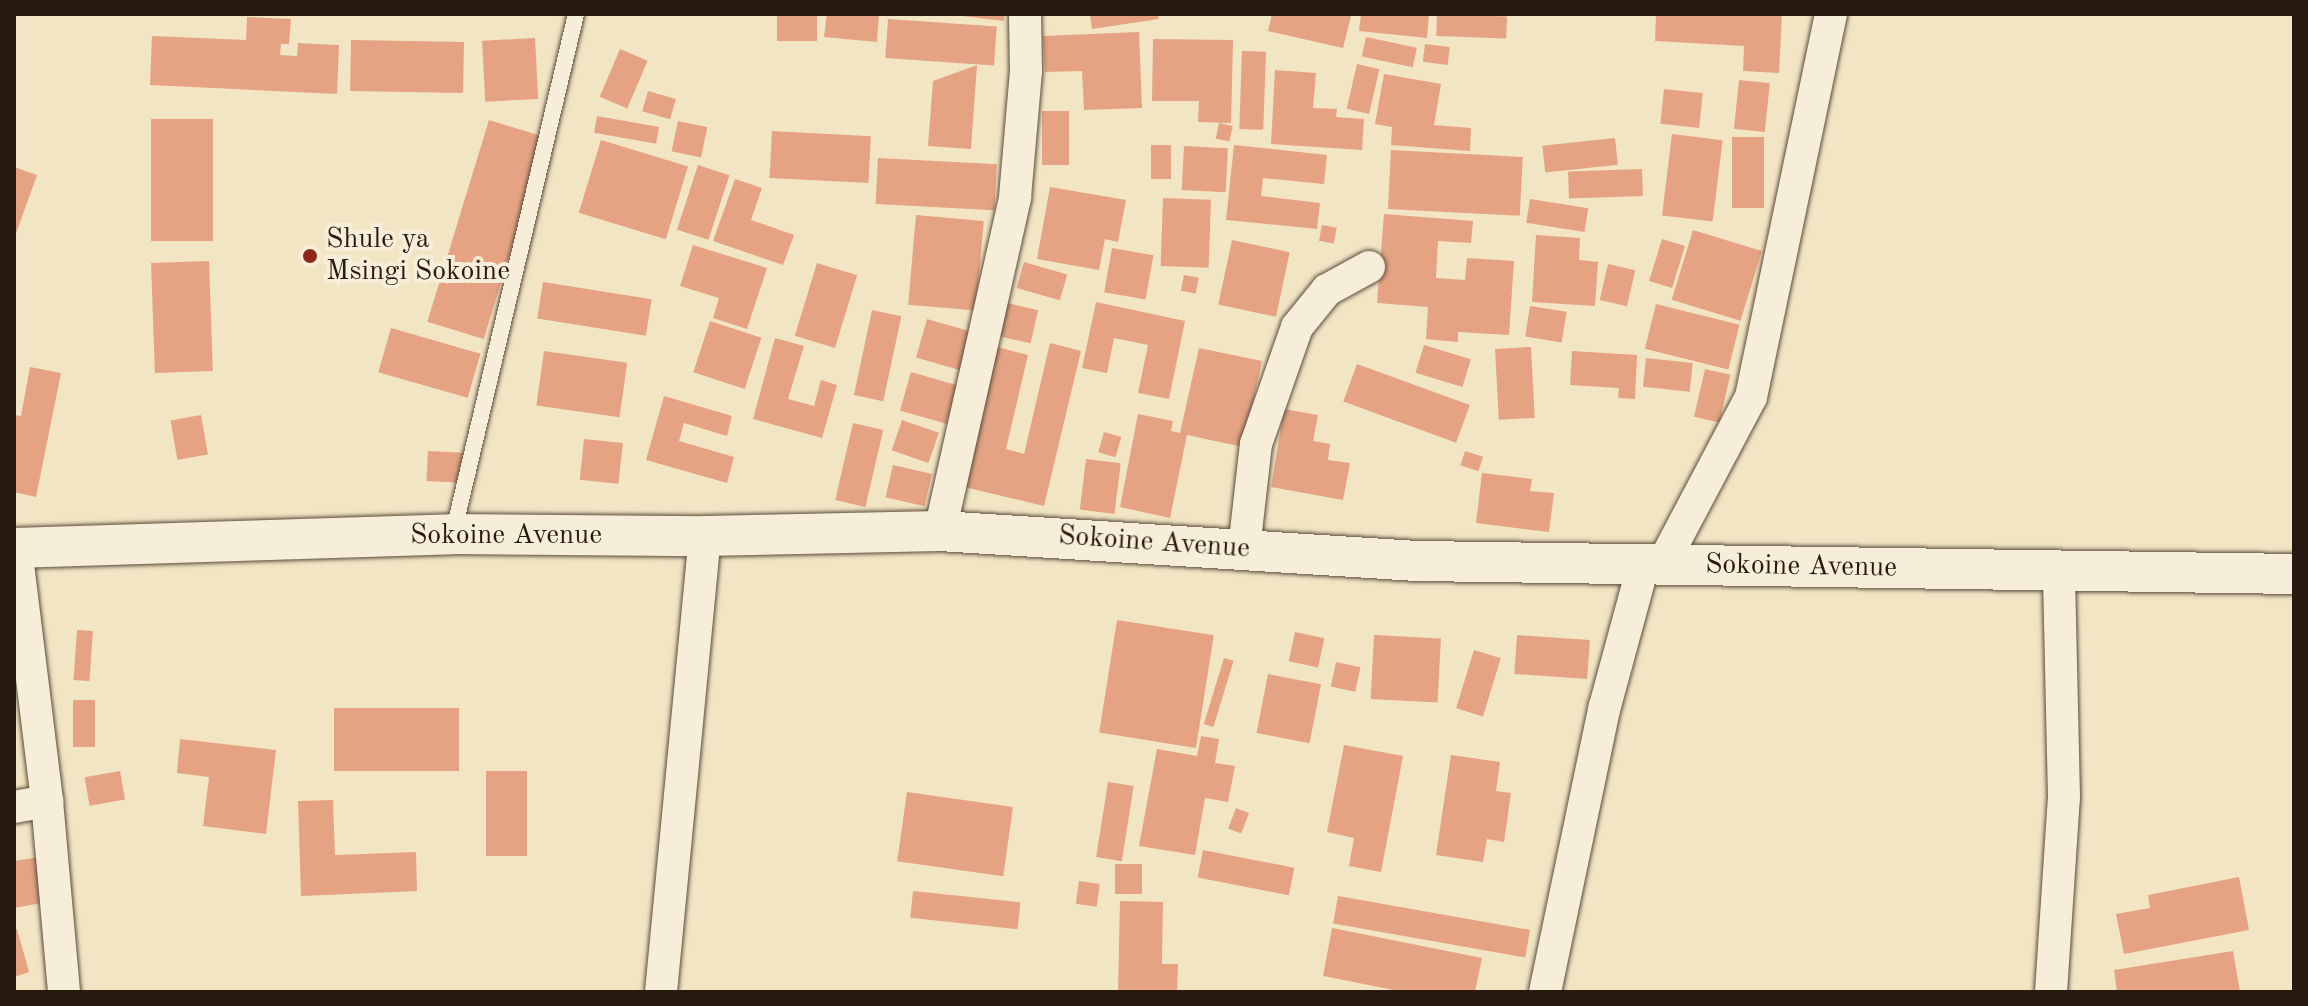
<!DOCTYPE html>
<style>
body{margin:0}
#map{position:relative;width:2308px;height:1006px;overflow:hidden;background:#f2e5c4;font-family:"Old Standard TT",serif}
div>[style]{position:absolute}
.building>*{inset:0;background:#e5a383;transform-origin:0 0}
.roads{filter:drop-shadow(0 0 2px #5a4c3c) drop-shadow(0 0 2px #5a4c3c)}
.service>*{height:16px;margin:-8px;padding:0 8px;transform-origin:8px;border-radius:8px;background:#f7eed9}
.minor>*{height:32px;margin:-16px;padding:0 16px;transform-origin:16px;border-radius:16px;background:#f7eed9}
.tertiary>*{height:40px;margin:-20px;padding:0 20px;transform-origin:20px;border-radius:20px;background:#f7eed9}
.dots>*{width:22px;height:22px;translate:-50% -50%;box-sizing:border-box;border:4px solid #f7eed9;border-radius:50%}
span{translate:-50% -50%;white-space:nowrap;text-align:center;line-height:1.15;-webkit-text-stroke:8px #f7eed9;paint-order:stroke}
.poi-label{font-size:28px;color:#28190f}
.left{translate:0 -50%;text-align:left}
.street-label{font-size:28px;color:#28190f}
.frame{position:absolute;inset:0;border:16px solid #28190f;pointer-events:none}
</style>
<div id="map">
<div class="building">
<div style="left:777px;top:14px;width:40px;height:27px"></div>
<div style="clip-path:polygon(827px 14px,879px 14px,877px 42px,824px 37px)"></div>
<div style="clip-path:polygon(945px 14px,1004px 14px,1004px 21px)"></div>
<div style="clip-path:polygon(1090px 14px,1158px 14px,1159px 19px,1092px 29px)"></div>
<div style="clip-path:polygon(1272px 14px,1351px 16px,1343px 48px,1268px 31px)"></div>
<div style="clip-path:polygon(1361px 14px,1429px 14px,1427px 38px,1359px 31px)"></div>
<div style="left:1437px;top:14px;width:70px;height:22px;rotate:2deg"></div>
<div style="clip-path:polygon(1656px 14px,1782px 14px,1779px 73px,1743px 71px,1744px 46px,1655px 41px)"></div>
<div style="clip-path:polygon(247px 17px,291px 19px,289px 44px,281px 44px,280px 55px,297px 56px,298px 43px,339px 45px,337px 94px,150px 85px,152px 36px,246px 40px)"></div>
<div style="left:888px;top:19px;width:109px;height:39px;rotate:4deg"></div>
<div style="clip-path:polygon(1139px 32px,1142px 108px,1084px 110px,1082px 71px,1045px 72px,1043px 36px)"></div>
<div style="left:1366px;top:37px;width:52px;height:20px;rotate:12deg"></div>
<div style="left:535px;top:38px;width:61px;height:53px;rotate:87deg"></div>
<div style="clip-path:polygon(1153px 39px,1233px 40px,1231px 123px,1198px 122px,1199px 101px,1152px 101px)"></div>
<div style="left:351px;top:40px;width:113px;height:51px;rotate:1deg"></div>
<div style="left:1425px;top:44px;width:25px;height:18px;rotate:7deg"></div>
<div style="left:620px;top:49px;width:30px;height:52px;rotate:23deg"></div>
<div style="left:1242px;top:51px;width:24px;height:78px;rotate:2deg"></div>
<div style="left:1357px;top:64px;width:23px;height:46px;rotate:13deg"></div>
<div style="clip-path:polygon(977px 65px,971px 149px,928px 146px,933px 81px)"></div>
<div style="clip-path:polygon(1275px 70px,1316px 73px,1313px 108px,1337px 109px,1336px 117px,1364px 119px,1362px 150px,1271px 144px)"></div>
<div style="clip-path:polygon(1384px 74px,1441px 84px,1434px 125px,1471px 128px,1470px 151px,1391px 145px,1392px 127px,1375px 124px)"></div>
<div style="left:1739px;top:80px;width:31px;height:49px;rotate:6deg"></div>
<div style="left:1664px;top:89px;width:39px;height:35px;rotate:6deg"></div>
<div style="left:648px;top:91px;width:29px;height:21px;rotate:16deg"></div>
<div style="left:1042px;top:111px;width:27px;height:54px"></div>
<div style="left:597px;top:116px;width:63px;height:17px;rotate:10deg"></div>
<div style="left:151px;top:119px;width:62px;height:122px"></div>
<div style="left:489px;top:120px;width:59px;height:211px;rotate:17deg"></div>
<div style="left:678px;top:121px;width:30px;height:31px;rotate:12deg"></div>
<div style="left:1219px;top:123px;width:14px;height:16px;rotate:12deg"></div>
<div style="left:772px;top:131px;width:99px;height:47px;rotate:3deg"></div>
<div style="left:1672px;top:134px;width:51px;height:82px;rotate:7deg"></div>
<div style="left:1732px;top:137px;width:32px;height:71px"></div>
<div style="left:1615px;top:138px;width:27px;height:73px;rotate:84deg"></div>
<div style="left:601px;top:140px;width:91px;height:76px;rotate:17deg"></div>
<div style="left:1151px;top:145px;width:20px;height:34px"></div>
<div style="clip-path:polygon(1234px 145px,1327px 155px,1324px 184px,1263px 178px,1261px 196px,1320px 203px,1317px 229px,1226px 220px)"></div>
<div style="left:1184px;top:146px;width:44px;height:44px;rotate:3deg"></div>
<div style="left:1391px;top:150px;width:132px;height:59px;rotate:3deg"></div>
<div style="left:878px;top:158px;width:119px;height:46px;rotate:3deg"></div>
<div style="left:698px;top:165px;width:33px;height:68px;rotate:18deg"></div>
<div style="clip-path:polygon(14px 167px,37px 175px,14px 239px)"></div>
<div style="left:1642px;top:169px;width:27px;height:74px;rotate:88deg"></div>
<div style="clip-path:polygon(735px 179px,762px 188px,751px 220px,794px 235px,783px 265px,713px 241px)"></div>
<div style="clip-path:polygon(1050px 187px,1126px 200px,1118px 242px,1105px 239px,1099px 270px,1037px 259px)"></div>
<div style="left:1163px;top:198px;width:48px;height:68px;rotate:2deg"></div>
<div style="left:1530px;top:199px;width:59px;height:24px;rotate:9deg"></div>
<div style="clip-path:polygon(1384px 214px,1473px 221px,1471px 243px,1438px 241px,1436px 278px,1465px 280px,1467px 258px,1514px 261px,1509px 335px,1458px 332px,1458px 342px,1426px 339px,1428px 307px,1377px 303px)"></div>
<div style="left:916px;top:215px;width:68px;height:90px;rotate:5deg"></div>
<div style="left:1322px;top:225px;width:15px;height:16px;rotate:11deg"></div>
<div style="left:1693px;top:230px;width:72px;height:73px;rotate:17deg"></div>
<div style="clip-path:polygon(1536px 235px,1580px 238px,1579px 260px,1598px 262px,1595px 306px,1532px 302px)"></div>
<div style="left:1662px;top:239px;width:24px;height:44px;rotate:17deg"></div>
<div style="left:1232px;top:240px;width:59px;height:66px;rotate:12deg"></div>
<div style="clip-path:polygon(693px 245px,767px 268px,747px 329px,713px 318px,719px 298px,680px 286px)"></div>
<div style="left:1112px;top:248px;width:42px;height:45px;rotate:10deg"></div>
<div style="left:209px;top:261px;width:110px;height:58px;rotate:88deg"></div>
<div style="left:1024px;top:262px;width:45px;height:27px;rotate:16deg"></div>
<div style="left:817px;top:263px;width:42px;height:76px;rotate:17deg"></div>
<div style="left:1608px;top:264px;width:28px;height:37px;rotate:13deg"></div>
<div style="left:1184px;top:275px;width:15px;height:16px;rotate:11deg"></div>
<div style="left:543px;top:282px;width:110px;height:37px;rotate:9deg"></div>
<div style="clip-path:polygon(1096px 302px,1185px 321px,1169px 399px,1138px 393px,1148px 345px,1114px 338px,1107px 373px,1082px 368px)"></div>
<div style="left:1007px;top:303px;width:32px;height:34px;rotate:13deg"></div>
<div style="left:1656px;top:304px;width:86px;height:46px;rotate:14deg"></div>
<div style="left:1530px;top:306px;width:37px;height:31px;rotate:9deg"></div>
<div style="left:872px;top:310px;width:30px;height:87px;rotate:12deg"></div>
<div style="left:927px;top:319px;width:48px;height:40px;rotate:16deg"></div>
<div style="left:710px;top:321px;width:54px;height:54px;rotate:18deg"></div>
<div style="left:391px;top:328px;width:93px;height:46px;rotate:16deg"></div>
<div style="clip-path:polygon(775px 338px,804px 346px,788px 399px,814px 406px,821px 380px,837px 385px,822px 438px,753px 419px)"></div>
<div style="clip-path:polygon(1050px 343px,1081px 351px,1044px 506px,964px 487px,997px 347px,1028px 355px,1006px 449px,1024px 454px)"></div>
<div style="left:1424px;top:345px;width:49px;height:29px;rotate:17deg"></div>
<div style="left:1531px;top:347px;width:71px;height:36px;rotate:87deg"></div>
<div style="clip-path:polygon(1199px 348px,1262px 361px,1243px 447px,1187px 435px,1170px 518px,1120px 507px,1138px 414px,1173px 421px,1171px 431px,1180px 433px)"></div>
<div style="left:544px;top:351px;width:84px;height:55px;rotate:8deg"></div>
<div style="clip-path:polygon(1572px 351px,1637px 355px,1635px 399px,1618px 398px,1619px 388px,1570px 385px)"></div>
<div style="left:1646px;top:358px;width:47px;height:29px;rotate:6deg"></div>
<div style="left:1357px;top:364px;width:120px;height:40px;rotate:20deg"></div>
<div style="clip-path:polygon(30px 367px,61px 373px,36px 497px,14px 492px,14px 415px,21px 416px)"></div>
<div style="left:1705px;top:369px;width:26px;height:49px;rotate:13deg"></div>
<div style="left:911px;top:372px;width:48px;height:40px;rotate:16deg"></div>
<div style="clip-path:polygon(664px 396px,732px 416px,727px 436px,684px 423px,679px 441px,734px 457px,727px 483px,646px 460px)"></div>
<div style="clip-path:polygon(1284px 409px,1318px 415px,1313px 441px,1330px 444px,1328px 460px,1350px 463px,1343px 500px,1271px 487px)"></div>
<div style="left:201px;top:415px;width:40px;height:31px;rotate:80deg"></div>
<div style="left:902px;top:420px;width:39px;height:32px;rotate:19deg"></div>
<div style="left:853px;top:423px;width:31px;height:79px;rotate:13deg"></div>
<div style="left:1104px;top:432px;width:18px;height:21px;rotate:16deg"></div>
<div style="left:584px;top:439px;width:39px;height:41px;rotate:6deg"></div>
<div style="left:428px;top:451px;width:35px;height:30px;rotate:3deg"></div>
<div style="left:1465px;top:451px;width:19px;height:15px;rotate:18deg"></div>
<div style="left:1086px;top:459px;width:35px;height:51px;rotate:7deg"></div>
<div style="left:893px;top:465px;width:40px;height:33px;rotate:13deg"></div>
<div style="clip-path:polygon(1482px 473px,1532px 479px,1530px 491px,1554px 493px,1549px 532px,1476px 523px)"></div>
<div style="left:1117px;top:620px;width:98px;height:114px;rotate:9deg"></div>
<div style="left:77px;top:630px;width:16px;height:50px;rotate:4deg"></div>
<div style="left:1295px;top:632px;width:30px;height:30px;rotate:12deg"></div>
<div style="left:1374px;top:635px;width:67px;height:64px;rotate:3deg"></div>
<div style="left:1517px;top:635px;width:73px;height:39px;rotate:4deg"></div>
<div style="left:1474px;top:650px;width:28px;height:61px;rotate:17deg"></div>
<div style="left:1224px;top:658px;width:10px;height:69px;rotate:17deg"></div>
<div style="left:1336px;top:662px;width:25px;height:25px;rotate:12deg"></div>
<div style="left:1268px;top:674px;width:54px;height:60px;rotate:11deg"></div>
<div style="left:73px;top:700px;width:22px;height:47px"></div>
<div style="left:334px;top:708px;width:125px;height:63px"></div>
<div style="clip-path:polygon(1201px 736px,1219px 739px,1215px 763px,1235px 766px,1228px 802px,1205px 798px,1195px 855px,1139px 846px,1157px 749px,1197px 756px)"></div>
<div style="clip-path:polygon(180px 739px,276px 750px,266px 834px,203px 826px,209px 777px,177px 773px)"></div>
<div style="clip-path:polygon(1344px 745px,1403px 756px,1381px 872px,1349px 866px,1354px 838px,1327px 832px)"></div>
<div style="clip-path:polygon(1451px 755px,1500px 762px,1496px 791px,1511px 793px,1504px 842px,1487px 839px,1483px 862px,1436px 855px)"></div>
<div style="left:120px;top:771px;width:29px;height:36px;rotate:80deg"></div>
<div style="left:486px;top:771px;width:41px;height:85px"></div>
<div style="left:1108px;top:782px;width:26px;height:76px;rotate:9deg"></div>
<div style="left:907px;top:792px;width:107px;height:70px;rotate:8deg"></div>
<div style="clip-path:polygon(333px 800px,335px 855px,416px 852px,417px 891px,301px 896px,298px 801px)"></div>
<div style="left:1236px;top:808px;width:14px;height:22px;rotate:21deg"></div>
<div style="left:1203px;top:850px;width:93px;height:28px;rotate:11deg"></div>
<div style="clip-path:polygon(40px 857px,47px 902px,14px 908px,14px 861px)"></div>
<div style="left:1115px;top:864px;width:27px;height:30px"></div>
<div style="clip-path:polygon(2239px 877px,2249px 930px,2124px 954px,2116px 914px,2150px 908px,2148px 895px)"></div>
<div style="left:1079px;top:881px;width:21px;height:23px;rotate:8deg"></div>
<div style="left:913px;top:891px;width:108px;height:27px;rotate:6deg"></div>
<div style="left:1338px;top:896px;width:195px;height:28px;rotate:10deg"></div>
<div style="clip-path:polygon(1120px 901px,1163px 902px,1162px 964px,1178px 964px,1177px 992px,1118px 992px)"></div>
<div style="clip-path:polygon(1332px 928px,1482px 958px,1475px 992px,1404px 992px,1323px 976px)"></div>
<div style="clip-path:polygon(17px 929px,29px 972px,14px 977px,14px 930px)"></div>
<div style="clip-path:polygon(2233px 951px,2240px 992px,2117px 992px,2114px 970px)"></div>
</div>
<div class="roads">
<div class="service">
<div style="left:453px;top:534px;width:534px;rotate:-76.69deg"></div>
</div>
<div class="minor">
<div style="left:940px;top:531px;width:342px;rotate:-77.3deg"></div>
<div style="left:1015px;top:197px;width:126px;rotate:-85deg"></div>
<div style="left:1026px;top:71px;width:57px;rotate:-91deg"></div>
<div style="left:16px;top:548px;width:255px;rotate:83deg"></div>
<div style="left:47px;top:801px;width:192px;rotate:84.9deg"></div>
<div style="left:1244px;top:549px;width:106px;rotate:-83.5deg"></div>
<div style="left:1256px;top:444px;width:124px;rotate:-70.7deg"></div>
<div style="left:1297px;top:327px;width:48px;rotate:-51deg"></div>
<div style="left:1327px;top:290px;width:48px;rotate:-28.7deg"></div>
<div style="left:1662px;top:565px;width:190px;rotate:-62.1deg"></div>
<div style="left:1751px;top:397px;width:391px;rotate:-78.2deg"></div>
<div style="left:14px;top:807px;width:34px;rotate:-10deg"></div>
<div style="left:661px;top:992px;width:458px;rotate:-84.5deg"></div>
<div style="left:1545px;top:992px;width:292px;rotate:-78.2deg"></div>
<div style="left:1605px;top:706px;width:145px;rotate:-74.8deg"></div>
<div style="left:2051px;top:992px;width:195px;rotate:-86.2deg"></div>
<div style="left:2064px;top:797px;width:226px;rotate:-91.3deg"></div>
</div>
<div class="tertiary">
<div style="left:14px;top:548px;width:439px;rotate:-1.8deg"></div>
<div style="left:453px;top:534px;width:252px;rotate:0.5deg"></div>
<div style="left:705px;top:536px;width:235px;rotate:-1.2deg"></div>
<div style="left:940px;top:531px;width:481px;rotate:3.6deg"></div>
<div style="left:1420px;top:561px;width:874px;rotate:0.85deg"></div>
</div>
</div>
<div class="dots">
<div style="left:310px;top:256px;background:#8f2418"></div>
</div>
<div class="poi-label">
<span class="left" style="left:326px;top:256px">Shule ya<br>Msingi Sokoine</span>
</div>
<div class="street-label">
<span style="left:506px;top:536px">Sokoine Avenue</span>
<span style="left:1154px;top:543px;rotate:4deg">Sokoine Avenue</span>
<span style="left:1801px;top:567px;rotate:1deg">Sokoine Avenue</span>
</div>
<div class="frame"></div>
</div>
